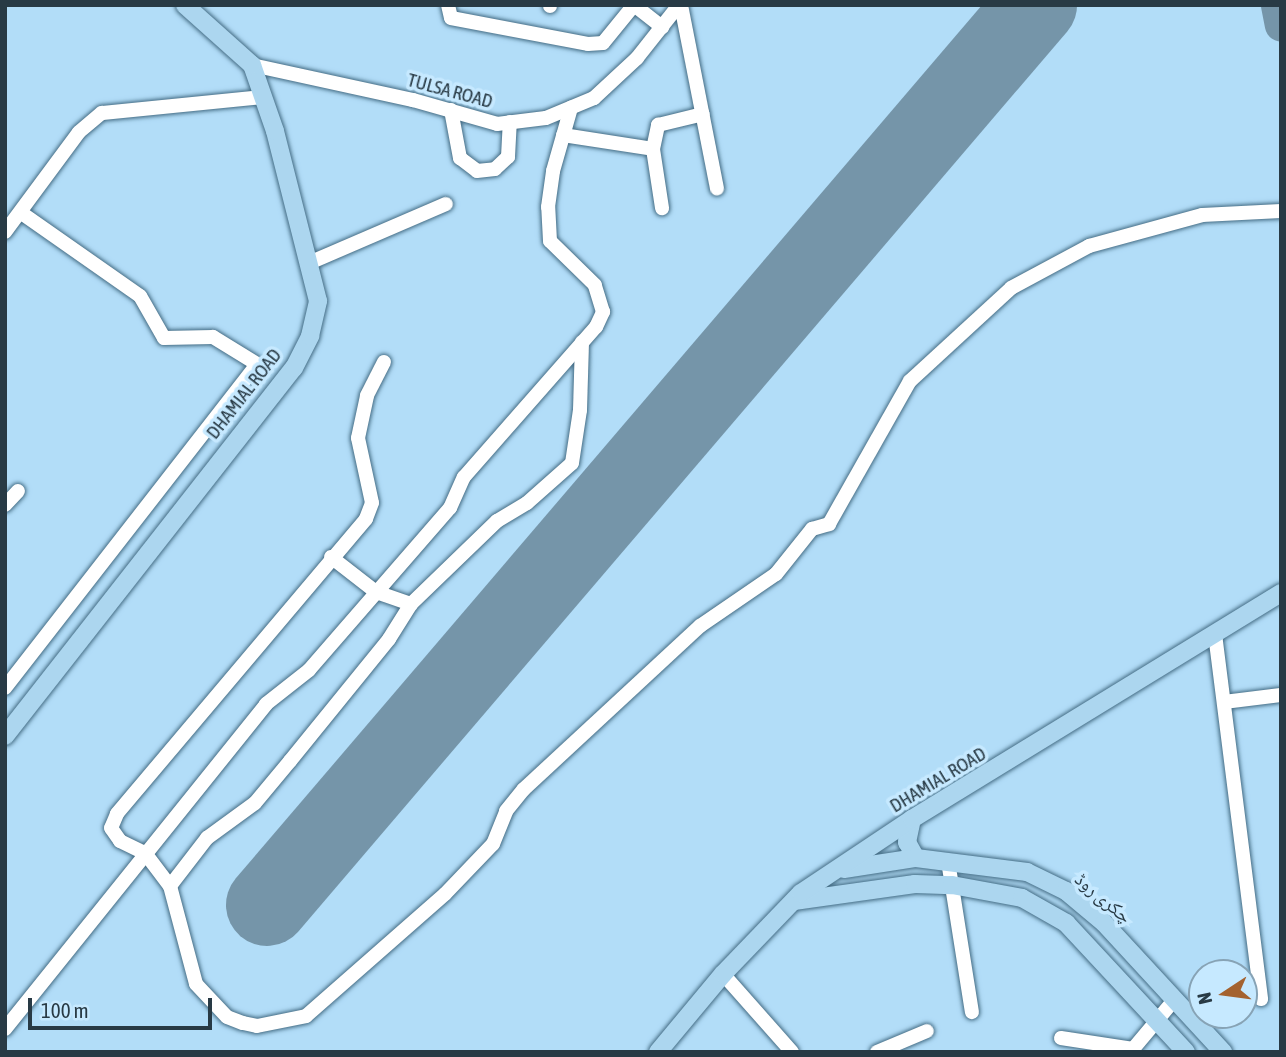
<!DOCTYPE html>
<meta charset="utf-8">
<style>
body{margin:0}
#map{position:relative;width:1286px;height:1057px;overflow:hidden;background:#b2ddf8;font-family:"Asap Condensed","Noto Naskh Arabic",sans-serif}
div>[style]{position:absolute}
.taxiway>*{height:33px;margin:-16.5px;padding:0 16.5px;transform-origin:16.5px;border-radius:16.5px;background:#7595a9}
.runway>*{height:82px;margin:-41px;padding:0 41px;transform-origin:41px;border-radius:41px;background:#7595a9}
.roads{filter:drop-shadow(0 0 2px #446c84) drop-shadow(0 0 2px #446c84)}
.minor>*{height:14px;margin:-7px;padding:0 7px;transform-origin:7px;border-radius:7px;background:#fff}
.major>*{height:18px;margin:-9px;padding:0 9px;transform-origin:9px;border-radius:9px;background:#acd6ef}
span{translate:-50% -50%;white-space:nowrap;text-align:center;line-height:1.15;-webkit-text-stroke:7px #c6e9ff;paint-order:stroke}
.street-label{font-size:19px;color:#283a45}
.frame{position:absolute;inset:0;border:7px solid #283a45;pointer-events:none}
.north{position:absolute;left:1188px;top:959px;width:70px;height:70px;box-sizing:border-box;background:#c6e9ff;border:2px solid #87a3b5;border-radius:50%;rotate:257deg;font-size:19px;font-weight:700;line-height:28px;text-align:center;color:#283a45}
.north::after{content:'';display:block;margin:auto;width:24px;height:32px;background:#a4622f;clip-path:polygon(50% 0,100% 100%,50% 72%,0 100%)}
.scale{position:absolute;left:28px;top:998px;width:184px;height:32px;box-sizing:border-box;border:4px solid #283a45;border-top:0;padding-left:9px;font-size:21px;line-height:24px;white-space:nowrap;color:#283a45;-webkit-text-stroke:5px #c6e9ff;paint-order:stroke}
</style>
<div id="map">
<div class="taxiway">
<div style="left:1277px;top:5px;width:20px;rotate:79deg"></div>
</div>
<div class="runway">
<div style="left:267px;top:905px;width:1184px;rotate:-49.49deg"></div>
</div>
<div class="roads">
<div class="minor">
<div style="left:448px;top:5px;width:13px;rotate:77deg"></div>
<div style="left:451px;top:18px;width:139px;rotate:10.7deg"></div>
<div style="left:588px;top:44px;width:15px;rotate:-4deg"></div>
<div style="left:603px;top:43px;width:49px;rotate:-50.8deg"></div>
<div style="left:634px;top:5px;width:36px;rotate:38deg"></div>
<div style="left:681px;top:5px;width:187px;rotate:78.9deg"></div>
<div style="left:550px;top:6px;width:1px;rotate:-90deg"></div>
<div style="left:252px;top:65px;width:165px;rotate:12.3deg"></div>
<div style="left:413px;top:100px;width:87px;rotate:15.9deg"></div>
<div style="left:497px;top:124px;width:49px;rotate:-7deg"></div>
<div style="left:546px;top:118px;width:52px;rotate:-22.6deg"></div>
<div style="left:594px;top:98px;width:59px;rotate:-42.9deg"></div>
<div style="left:637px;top:58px;width:68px;rotate:-51.6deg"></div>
<div style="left:451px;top:110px;width:49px;rotate:79.4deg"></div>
<div style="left:460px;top:158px;width:21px;rotate:37deg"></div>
<div style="left:477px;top:171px;width:18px;rotate:-6deg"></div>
<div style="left:495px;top:169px;width:18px;rotate:-43deg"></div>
<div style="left:508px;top:157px;width:35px;rotate:-87deg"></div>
<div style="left:563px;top:135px;width:91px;rotate:8.8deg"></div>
<div style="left:653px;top:149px;width:60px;rotate:81.3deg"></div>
<div style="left:653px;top:149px;width:25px;rotate:-78deg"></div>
<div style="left:658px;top:125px;width:46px;rotate:-13.7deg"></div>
<div style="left:5px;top:232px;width:124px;rotate:-53.5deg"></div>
<div style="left:79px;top:132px;width:30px;rotate:-40deg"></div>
<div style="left:102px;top:113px;width:162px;rotate:-5.7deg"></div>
<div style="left:309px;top:263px;width:149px;rotate:-23.3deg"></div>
<div style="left:384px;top:362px;width:38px;rotate:117deg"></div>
<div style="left:367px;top:396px;width:43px;rotate:102.1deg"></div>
<div style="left:358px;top:438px;width:66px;rotate:77.8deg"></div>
<div style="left:372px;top:503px;width:17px;rotate:111deg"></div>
<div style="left:366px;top:519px;width:386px;rotate:130.2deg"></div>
<div style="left:117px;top:814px;width:15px;rotate:113deg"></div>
<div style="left:111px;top:828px;width:16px;rotate:55deg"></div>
<div style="left:120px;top:841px;width:28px;rotate:26deg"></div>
<div style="left:145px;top:853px;width:41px;rotate:52.9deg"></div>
<div style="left:170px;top:886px;width:101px;rotate:75.1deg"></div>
<div style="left:196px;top:984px;width:45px;rotate:46.8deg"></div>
<div style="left:227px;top:1017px;width:17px;rotate:21deg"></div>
<div style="left:243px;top:1023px;width:14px;rotate:12deg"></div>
<div style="left:257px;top:1026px;width:50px;rotate:-11.5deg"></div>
<div style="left:306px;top:1016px;width:185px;rotate:-41.3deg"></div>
<div style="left:445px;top:894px;width:69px;rotate:-46.2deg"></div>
<div style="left:493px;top:844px;width:35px;rotate:-68deg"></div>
<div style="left:506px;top:811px;width:28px;rotate:-51deg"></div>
<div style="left:524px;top:789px;width:240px;rotate:-42.8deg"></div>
<div style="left:700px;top:626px;width:92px;rotate:-34.4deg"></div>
<div style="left:776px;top:574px;width:58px;rotate:-51.3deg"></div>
<div style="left:812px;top:529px;width:18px;rotate:-16deg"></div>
<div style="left:829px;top:524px;width:164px;rotate:-60.5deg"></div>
<div style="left:910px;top:381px;width:137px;rotate:-42.6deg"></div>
<div style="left:1011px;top:288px;width:89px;rotate:-28.3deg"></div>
<div style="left:1089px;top:246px;width:117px;rotate:-15.3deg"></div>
<div style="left:1202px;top:215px;width:79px;rotate:-2.9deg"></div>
<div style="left:5px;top:505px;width:19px;rotate:-47deg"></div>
<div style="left:331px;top:557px;width:57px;rotate:37.9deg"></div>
<div style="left:376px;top:592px;width:37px;rotate:19deg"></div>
<div style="left:1215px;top:634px;width:368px;rotate:82.8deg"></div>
<div style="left:5px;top:688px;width:410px;rotate:-52.1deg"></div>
<div style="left:257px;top:364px;width:52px;rotate:-148.5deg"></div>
<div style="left:213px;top:337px;width:49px;rotate:178.8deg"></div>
<div style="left:164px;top:338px;width:48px;rotate:-119.7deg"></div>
<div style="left:140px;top:296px;width:146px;rotate:-145deg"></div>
<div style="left:1224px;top:702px;width:57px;rotate:-7deg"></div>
<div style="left:948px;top:861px;width:153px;rotate:81deg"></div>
<div style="left:170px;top:886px;width:61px;rotate:-52.4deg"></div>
<div style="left:207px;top:838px;width:59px;rotate:-36.1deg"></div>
<div style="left:255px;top:803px;width:55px;rotate:-50.2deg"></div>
<div style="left:290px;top:761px;width:157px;rotate:-50.9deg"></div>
<div style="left:389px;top:639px;width:41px;rotate:-57.8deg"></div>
<div style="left:411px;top:604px;width:120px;rotate:-44deg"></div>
<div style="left:497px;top:521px;width:35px;rotate:-31deg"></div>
<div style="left:527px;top:503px;width:60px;rotate:-41.6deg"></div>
<div style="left:572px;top:463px;width:54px;rotate:-81.4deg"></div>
<div style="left:580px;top:410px;width:68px;rotate:-88.3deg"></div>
<div style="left:723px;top:974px;width:104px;rotate:48.5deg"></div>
<div style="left:5px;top:1029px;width:417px;rotate:-51.2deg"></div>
<div style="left:266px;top:704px;width:55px;rotate:-38.3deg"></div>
<div style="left:309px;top:670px;width:215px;rotate:-49deg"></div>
<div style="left:450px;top:508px;width:34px;rotate:-66deg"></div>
<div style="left:464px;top:477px;width:200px;rotate:-48.7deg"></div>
<div style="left:596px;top:327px;width:17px;rotate:-65deg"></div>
<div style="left:603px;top:312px;width:28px;rotate:-107deg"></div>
<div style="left:595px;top:285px;width:63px;rotate:-135.6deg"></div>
<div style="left:550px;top:241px;width:34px;rotate:-93deg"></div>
<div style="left:548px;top:207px;width:36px;rotate:-82deg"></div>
<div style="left:553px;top:171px;width:66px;rotate:-74.1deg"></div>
<div style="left:1061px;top:1038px;width:73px;rotate:8.7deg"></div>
<div style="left:1133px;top:1049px;width:65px;rotate:-50deg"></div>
<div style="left:877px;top:1052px;width:54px;rotate:-22.8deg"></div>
</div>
<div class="major">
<div style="left:5px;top:736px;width:468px;rotate:-51.9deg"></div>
<div style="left:294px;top:368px;width:36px;rotate:-63deg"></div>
<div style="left:310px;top:336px;width:36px;rotate:-77deg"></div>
<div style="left:318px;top:301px;width:175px;rotate:-104.2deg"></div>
<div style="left:275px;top:131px;width:70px;rotate:-109.2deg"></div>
<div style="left:252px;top:65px;width:90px;rotate:-138.2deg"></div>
<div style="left:912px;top:819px;width:24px;rotate:102deg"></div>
<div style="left:907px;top:842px;width:18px;rotate:61deg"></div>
<div style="left:844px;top:869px;width:73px;rotate:-8.7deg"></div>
<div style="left:916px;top:858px;width:112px;rotate:7.2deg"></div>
<div style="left:1027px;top:872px;width:43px;rotate:26deg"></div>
<div style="left:1066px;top:891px;width:50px;rotate:40.1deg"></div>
<div style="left:1104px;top:923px;width:176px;rotate:47.3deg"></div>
<div style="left:794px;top:901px;width:122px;rotate:-8deg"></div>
<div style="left:915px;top:884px;width:37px;rotate:2deg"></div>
<div style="left:952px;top:885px;width:71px;rotate:10.5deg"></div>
<div style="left:1022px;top:898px;width:51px;rotate:29.6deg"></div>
<div style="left:1066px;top:923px;width:176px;rotate:47.1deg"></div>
<div style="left:658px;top:1052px;width:102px;rotate:-50.2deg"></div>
<div style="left:723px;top:974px;width:112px;rotate:-46.1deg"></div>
<div style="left:801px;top:893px;width:133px;rotate:-33.7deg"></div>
<div style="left:912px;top:819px;width:433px;rotate:-31.5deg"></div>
</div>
</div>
<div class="street-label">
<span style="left:450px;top:91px;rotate:15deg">TULSA ROAD</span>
<span style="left:244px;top:394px;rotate:-52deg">DHAMIAL ROAD</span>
<span style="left:938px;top:780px;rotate:-31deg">DHAMIAL ROAD</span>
<span style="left:1103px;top:898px;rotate:40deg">چکری روڈ</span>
</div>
<div class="frame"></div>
<div class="north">N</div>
<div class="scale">100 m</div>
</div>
